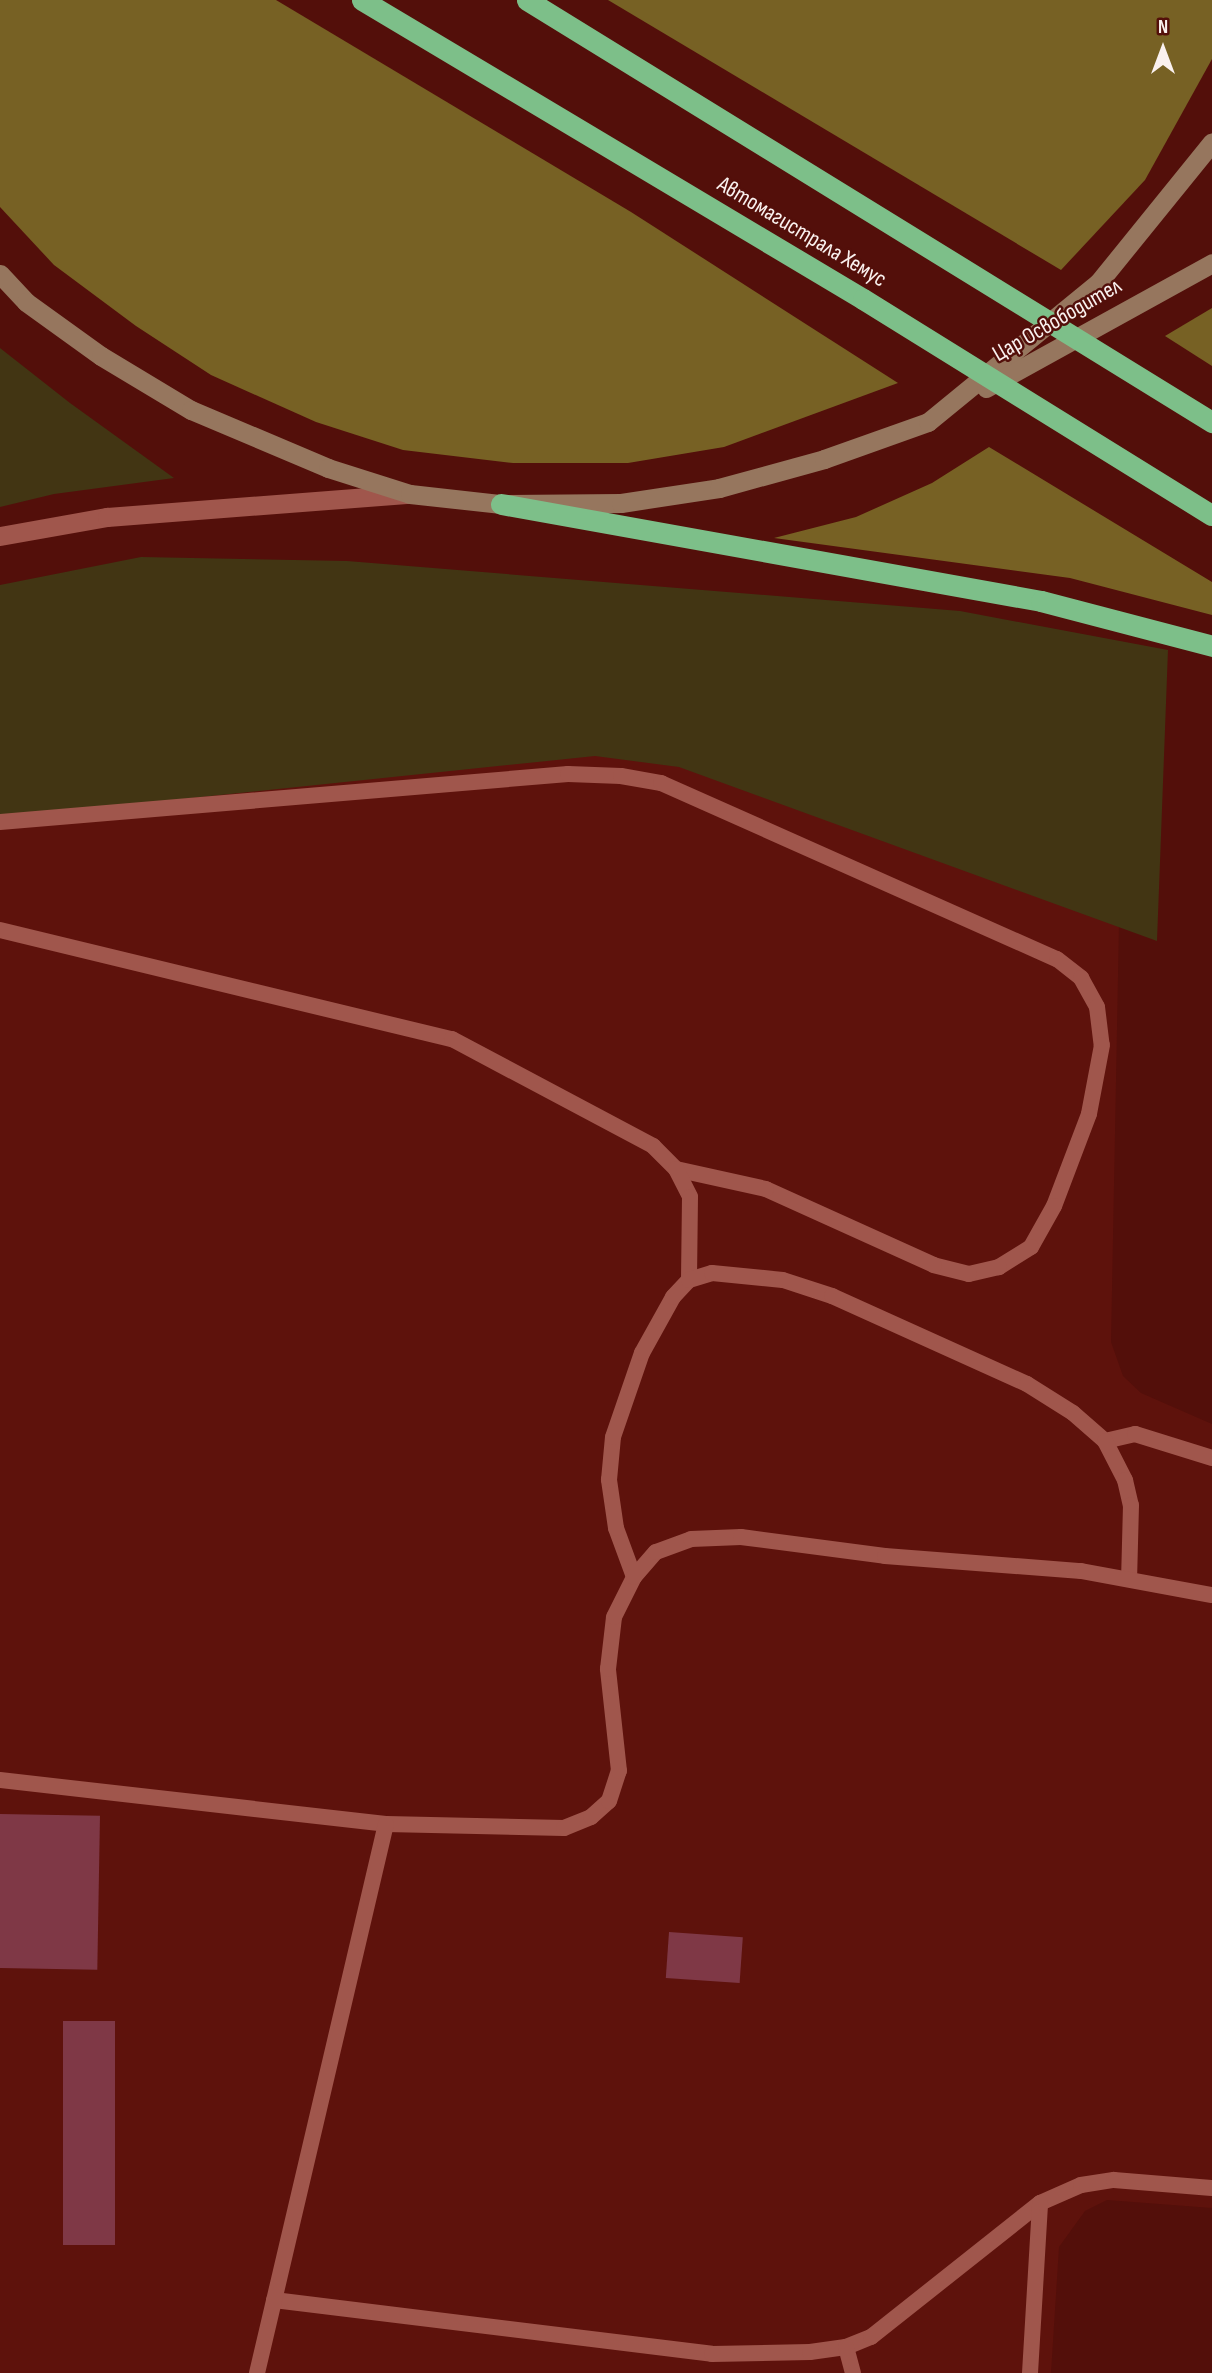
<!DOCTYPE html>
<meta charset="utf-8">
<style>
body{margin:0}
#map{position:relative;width:1212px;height:2373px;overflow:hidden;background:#530f0a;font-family:"Sofia Sans Condensed",sans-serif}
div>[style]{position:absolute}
.built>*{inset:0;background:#5e120c}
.green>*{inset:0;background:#423513}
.forest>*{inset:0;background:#776124}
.building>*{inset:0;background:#7f3846;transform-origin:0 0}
.service>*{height:16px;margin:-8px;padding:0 8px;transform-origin:8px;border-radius:8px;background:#a0564c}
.minor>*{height:19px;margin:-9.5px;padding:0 9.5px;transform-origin:9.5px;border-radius:9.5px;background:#a0564c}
.secondary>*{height:19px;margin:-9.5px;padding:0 9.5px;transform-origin:9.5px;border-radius:9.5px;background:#96765e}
.motorway>*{height:21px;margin:-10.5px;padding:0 10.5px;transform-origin:10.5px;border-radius:10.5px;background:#7dbf89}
span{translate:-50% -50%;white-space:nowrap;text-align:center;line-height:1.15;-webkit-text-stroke:5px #530f0a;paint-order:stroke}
.street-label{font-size:23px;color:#faf1ef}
.north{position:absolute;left:1128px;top:14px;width:70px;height:70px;-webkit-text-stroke:5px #530f0a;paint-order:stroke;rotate:0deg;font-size:19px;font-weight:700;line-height:28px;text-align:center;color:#faf1ef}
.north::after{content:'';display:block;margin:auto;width:24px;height:32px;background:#faf1ef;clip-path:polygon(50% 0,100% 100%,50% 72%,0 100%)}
</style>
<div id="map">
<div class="built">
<div style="clip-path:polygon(0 662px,1123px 715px,1111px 1342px,1123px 1376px,1141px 1393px,1212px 1424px,1212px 2208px,1107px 2200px,1085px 2211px,1059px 2247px,1051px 2373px,0 2373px)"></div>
</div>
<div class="green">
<div style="clip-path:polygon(0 348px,70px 403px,174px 478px,54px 494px,0 507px)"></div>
<div style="clip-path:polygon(141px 557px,347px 561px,960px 611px,1168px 650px,1157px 941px,679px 767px,595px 756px,0 818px,0 585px)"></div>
</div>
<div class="forest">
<div style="clip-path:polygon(0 0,276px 0,631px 212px,898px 383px,724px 447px,628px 463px,513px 463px,403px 450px,316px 422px,211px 375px,136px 326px,54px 265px,0 207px)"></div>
<div style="clip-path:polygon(608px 0,1212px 0,1212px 59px,1145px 180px,1061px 270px)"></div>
<div style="clip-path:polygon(1212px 308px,1212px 366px,1165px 336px)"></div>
<div style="clip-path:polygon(989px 447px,1212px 582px,1212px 615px,1070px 578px,774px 538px,856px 517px,932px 483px)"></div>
</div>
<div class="building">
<div style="left:0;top:1814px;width:100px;height:154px;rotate:1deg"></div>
<div style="left:669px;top:1932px;width:74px;height:46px;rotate:4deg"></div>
<div style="left:63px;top:2021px;width:52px;height:224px"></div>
</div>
<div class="service">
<div style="left:0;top:822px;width:570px;rotate:-4.83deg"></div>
<div style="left:568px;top:774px;width:53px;rotate:2.2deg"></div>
<div style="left:621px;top:776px;width:41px;rotate:9.9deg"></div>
<div style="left:661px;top:783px;width:433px;rotate:24deg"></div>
<div style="left:1057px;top:959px;width:31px;rotate:38deg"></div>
<div style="left:1081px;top:978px;width:33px;rotate:61deg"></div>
<div style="left:1097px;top:1007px;width:38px;rotate:83deg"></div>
<div style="left:1102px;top:1045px;width:70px;rotate:100.7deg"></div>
<div style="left:1089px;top:1114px;width:98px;rotate:110.8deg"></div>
<div style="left:1054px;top:1206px;width:47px;rotate:119.3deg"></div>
<div style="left:1031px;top:1247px;width:38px;rotate:148deg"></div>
<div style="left:999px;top:1267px;width:31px;rotate:167deg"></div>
<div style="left:969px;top:1274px;width:36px;rotate:-166deg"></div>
<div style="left:934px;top:1265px;width:184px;rotate:-155.7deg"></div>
<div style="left:766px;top:1189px;width:92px;rotate:-167.5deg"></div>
<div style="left:0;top:930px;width:465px;rotate:13.6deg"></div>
<div style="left:452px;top:1039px;width:228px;rotate:28deg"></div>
<div style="left:653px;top:1146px;width:33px;rotate:45deg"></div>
<div style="left:676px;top:1169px;width:31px;rotate:63deg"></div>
<div style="left:690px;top:1197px;width:83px;rotate:90.7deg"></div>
<div style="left:1105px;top:1441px;width:31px;rotate:-13deg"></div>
<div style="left:1135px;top:1434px;width:81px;rotate:17.3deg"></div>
<div style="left:634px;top:1577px;width:52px;rotate:-110.2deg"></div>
<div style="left:616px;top:1528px;width:49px;rotate:-98.3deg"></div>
<div style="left:609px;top:1480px;width:43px;rotate:-84.7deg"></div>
<div style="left:613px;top:1437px;width:89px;rotate:-71deg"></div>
<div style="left:642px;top:1353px;width:64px;rotate:-61deg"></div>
<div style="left:673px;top:1297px;width:23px;rotate:-47deg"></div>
<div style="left:689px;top:1280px;width:24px;rotate:-17deg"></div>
<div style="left:712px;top:1273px;width:71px;rotate:5.6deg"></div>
<div style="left:783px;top:1280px;width:52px;rotate:18.1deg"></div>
<div style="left:832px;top:1296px;width:214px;rotate:24.3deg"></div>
<div style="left:1027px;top:1384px;width:54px;rotate:32.2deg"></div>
<div style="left:1073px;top:1413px;width:43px;rotate:41.2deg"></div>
<div style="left:1105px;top:1441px;width:44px;rotate:62.9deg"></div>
<div style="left:1125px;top:1480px;width:26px;rotate:77deg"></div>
<div style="left:1131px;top:1505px;width:74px;rotate:91.5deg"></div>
<div style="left:0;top:1780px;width:388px;rotate:6.5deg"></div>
<div style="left:386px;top:1824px;width:178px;rotate:1.3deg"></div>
<div style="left:564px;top:1828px;width:29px;rotate:-22deg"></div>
<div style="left:591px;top:1817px;width:24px;rotate:-42deg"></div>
<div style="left:609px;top:1801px;width:32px;rotate:-72deg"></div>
<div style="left:619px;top:1771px;width:103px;rotate:-96.2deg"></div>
<div style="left:608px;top:1669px;width:52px;rotate:-83.4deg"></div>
<div style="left:614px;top:1617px;width:45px;rotate:-63.4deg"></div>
<div style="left:634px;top:1577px;width:33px;rotate:-49deg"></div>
<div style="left:656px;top:1552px;width:37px;rotate:-20deg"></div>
<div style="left:691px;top:1539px;width:50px;rotate:-2.3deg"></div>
<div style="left:741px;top:1537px;width:145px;rotate:7.5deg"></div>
<div style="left:885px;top:1556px;width:197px;rotate:4.4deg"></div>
<div style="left:1081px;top:1571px;width:133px;rotate:10.4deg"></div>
<div style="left:274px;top:2300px;width:441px;rotate:7deg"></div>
<div style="left:712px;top:2354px;width:98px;rotate:-1.2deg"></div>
<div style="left:810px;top:2352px;width:36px;rotate:-8deg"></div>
<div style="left:846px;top:2347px;width:27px;rotate:-22deg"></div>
<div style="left:871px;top:2337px;width:216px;rotate:-38.4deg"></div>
<div style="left:1040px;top:2203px;width:45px;rotate:-23.7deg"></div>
<div style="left:1081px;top:2185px;width:33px;rotate:-9deg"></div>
<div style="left:1114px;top:2180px;width:98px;rotate:4.7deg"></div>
<div style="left:846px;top:2347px;width:27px;rotate:75deg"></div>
<div style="left:257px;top:2373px;width:564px;rotate:-76.78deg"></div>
<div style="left:1030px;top:2373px;width:170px;rotate:-86.6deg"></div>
</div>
<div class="minor">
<div style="left:0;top:536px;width:109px;rotate:-10.1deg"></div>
<div style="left:107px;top:517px;width:300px;rotate:-4.4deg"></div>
</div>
<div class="secondary">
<div style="left:0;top:274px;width:38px;rotate:47deg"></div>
<div style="left:26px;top:302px;width:92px;rotate:35.8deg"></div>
<div style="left:101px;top:356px;width:105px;rotate:31deg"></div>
<div style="left:191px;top:410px;width:149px;rotate:22.9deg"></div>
<div style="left:328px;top:468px;width:86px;rotate:17.6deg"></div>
<div style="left:410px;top:494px;width:92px;rotate:6.3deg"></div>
<div style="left:501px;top:504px;width:120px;rotate:-0.5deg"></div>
<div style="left:621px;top:503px;width:99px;rotate:-8.7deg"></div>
<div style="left:719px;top:488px;width:109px;rotate:-15.4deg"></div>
<div style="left:824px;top:459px;width:110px;rotate:-19.6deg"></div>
<div style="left:928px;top:422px;width:220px;rotate:-39.3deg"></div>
<div style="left:1098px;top:283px;width:181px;rotate:-51deg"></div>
<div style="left:986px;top:388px;width:258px;rotate:-28.9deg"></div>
</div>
<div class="motorway">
<div style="left:362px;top:0;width:583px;rotate:30.83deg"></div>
<div style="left:863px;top:299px;width:410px;rotate:31.8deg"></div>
<div style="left:527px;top:0;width:805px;rotate:31.64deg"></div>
<div style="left:501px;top:504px;width:549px;rotate:10.18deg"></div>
<div style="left:1041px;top:601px;width:177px;rotate:14.7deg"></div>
</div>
<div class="street-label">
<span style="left:802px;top:232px;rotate:31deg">Автомагистрала Хемус</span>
<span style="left:1057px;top:320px;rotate:-30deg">Цар Освободител</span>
</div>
<div class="north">N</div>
</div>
